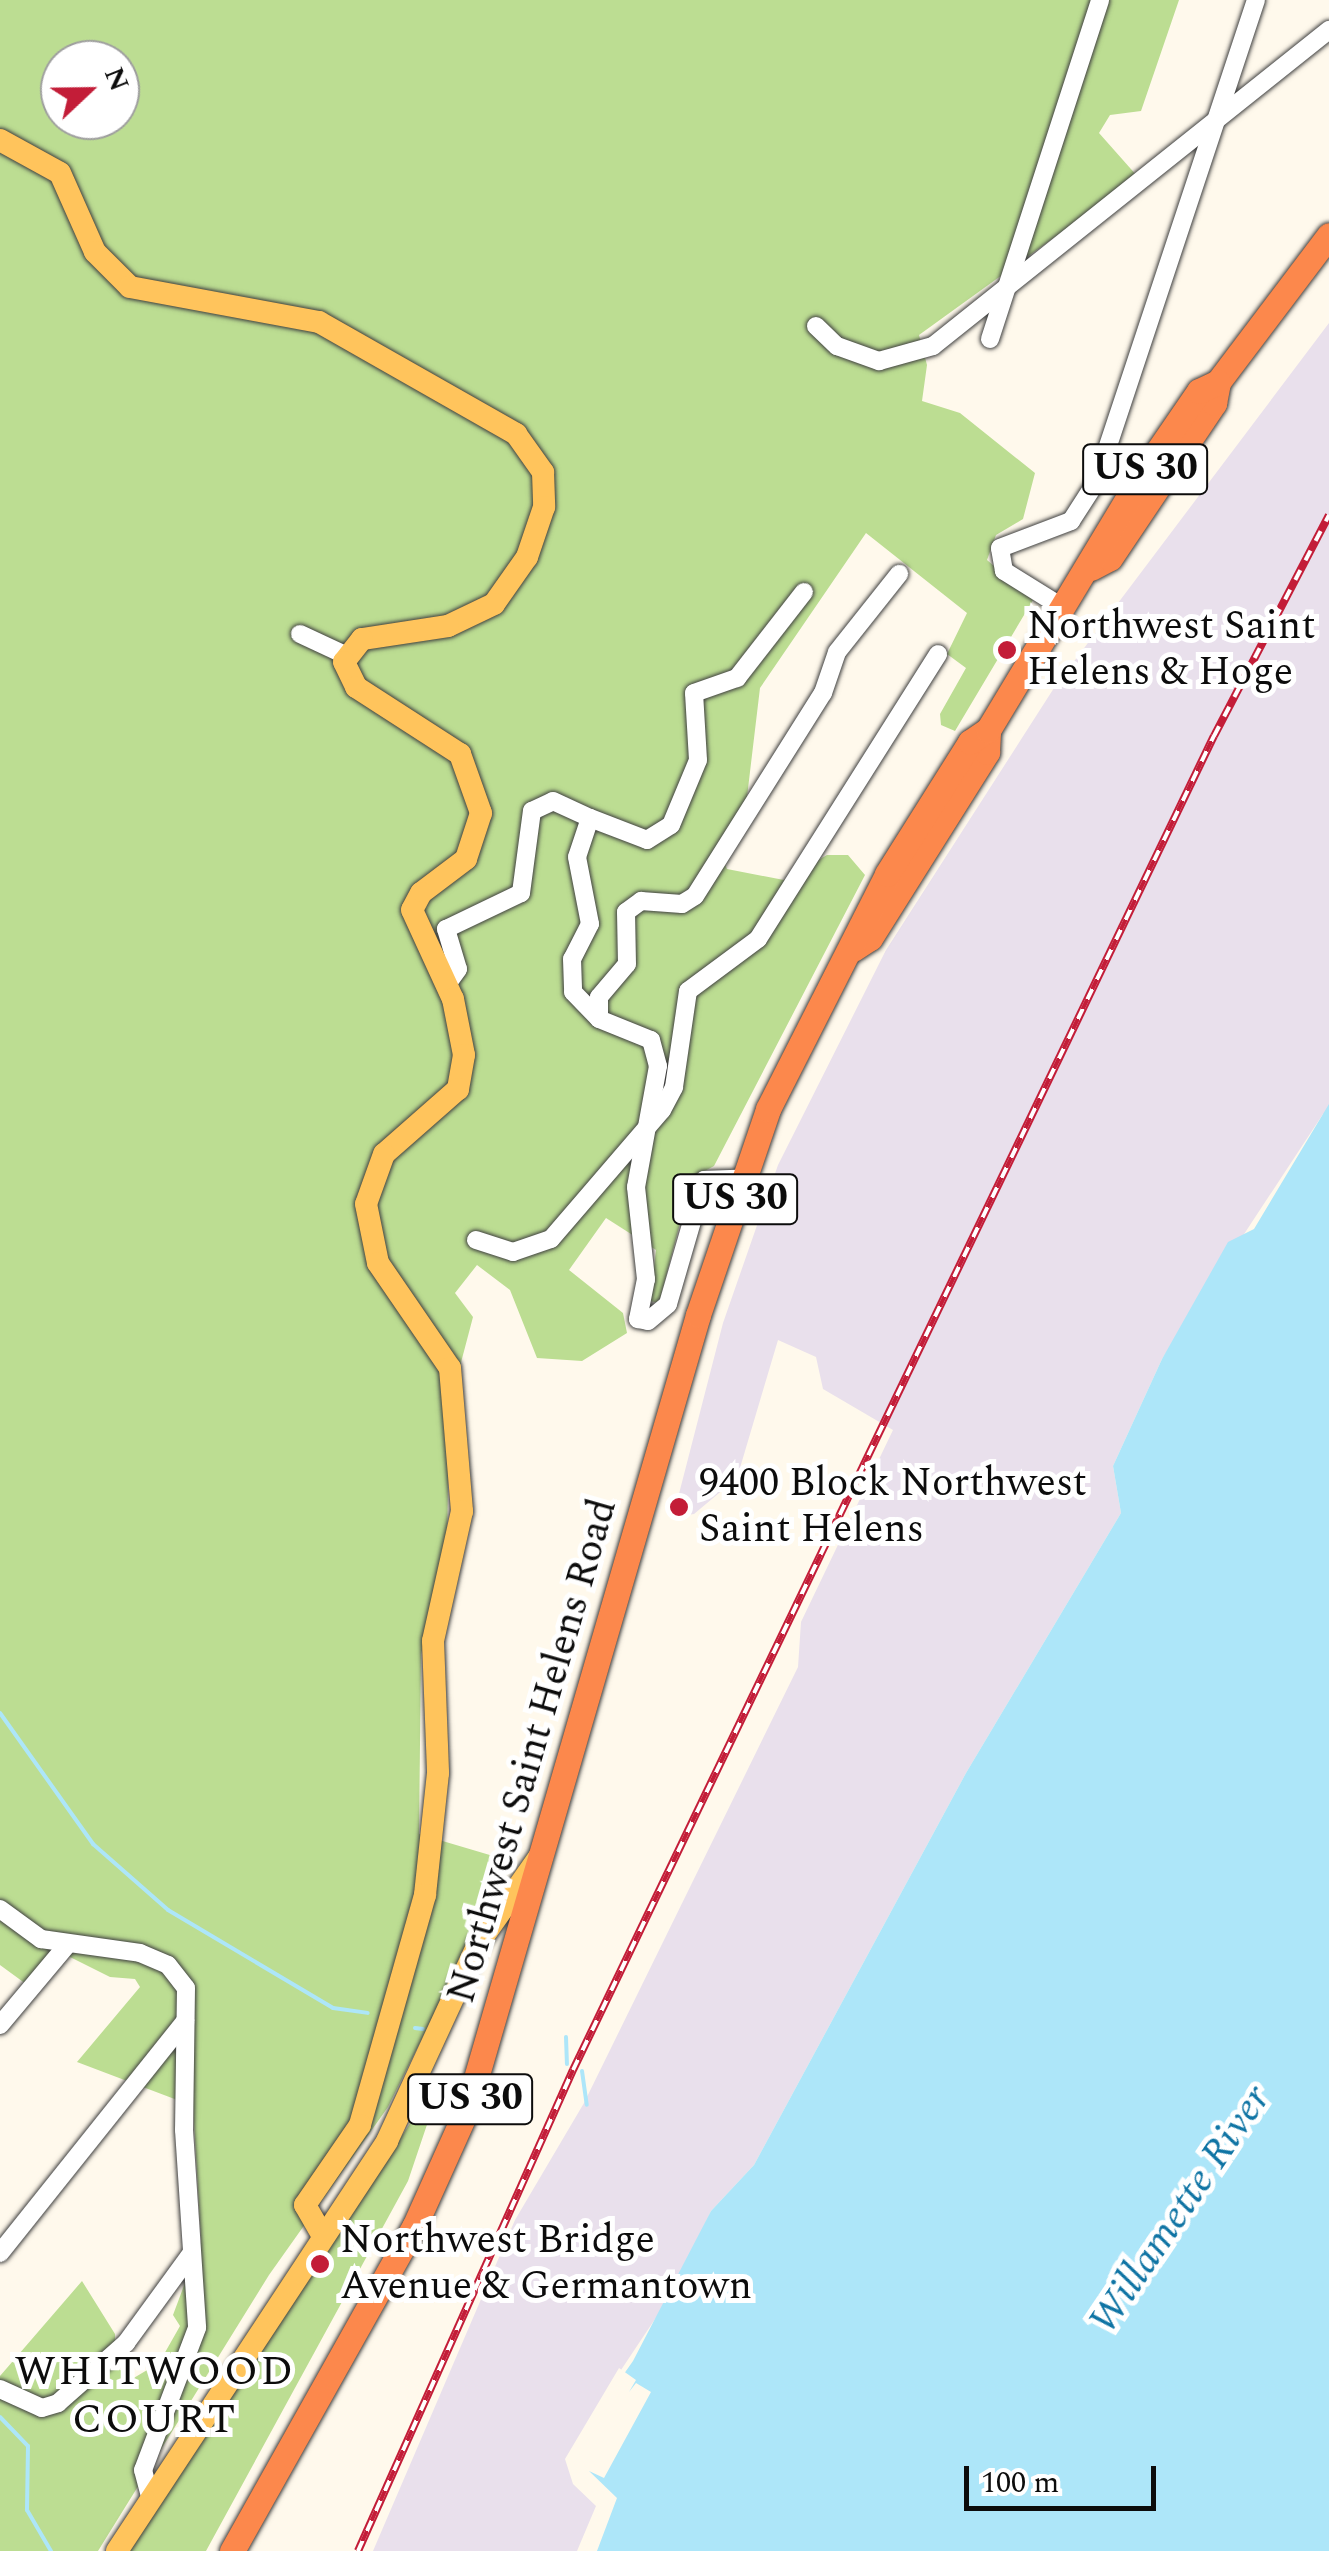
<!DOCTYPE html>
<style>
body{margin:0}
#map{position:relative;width:1329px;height:2551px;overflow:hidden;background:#fff9ec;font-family:Spectral,serif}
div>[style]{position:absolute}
.industrial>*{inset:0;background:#e9e0ec}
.forest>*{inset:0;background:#bcdd92}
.water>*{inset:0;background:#ade6f9}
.pier>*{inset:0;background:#fff9ec}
.stream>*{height:4px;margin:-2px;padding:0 2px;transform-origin:2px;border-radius:2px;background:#ade6f9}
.roads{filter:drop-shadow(0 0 2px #3f3f3f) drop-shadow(0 0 2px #3f3f3f)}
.minor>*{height:18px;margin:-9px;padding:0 9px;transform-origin:9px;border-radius:9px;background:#fff}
.major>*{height:22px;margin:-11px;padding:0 11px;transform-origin:11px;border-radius:11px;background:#ffc45c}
.highway>*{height:25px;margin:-12.5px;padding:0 12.5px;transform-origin:12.5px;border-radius:12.5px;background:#fc884c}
.rail>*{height:8px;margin-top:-4px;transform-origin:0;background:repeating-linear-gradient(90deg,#fff 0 11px,#c31d38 0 22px);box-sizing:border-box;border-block:2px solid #c31d38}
.dots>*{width:28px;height:28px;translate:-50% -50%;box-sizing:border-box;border:5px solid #fff;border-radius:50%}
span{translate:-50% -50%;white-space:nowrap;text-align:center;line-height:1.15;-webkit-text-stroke:10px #fff;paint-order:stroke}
.shield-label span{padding:2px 8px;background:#fff;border:2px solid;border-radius:8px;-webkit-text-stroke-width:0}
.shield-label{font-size:38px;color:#0c0c0c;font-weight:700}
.poi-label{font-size:40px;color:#0c0c0c}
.left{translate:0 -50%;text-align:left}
.street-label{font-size:40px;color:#0c0c0c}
.water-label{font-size:42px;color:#0f74a4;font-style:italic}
.neighbourhood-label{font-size:42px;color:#0c0c0c;letter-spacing:2.5px}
.north{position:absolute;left:40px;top:40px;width:100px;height:100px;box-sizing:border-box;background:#fff;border:2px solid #9e9e9e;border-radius:50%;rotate:68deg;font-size:28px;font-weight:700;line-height:40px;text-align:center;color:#0c0c0c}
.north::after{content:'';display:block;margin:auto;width:35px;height:45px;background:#c31d38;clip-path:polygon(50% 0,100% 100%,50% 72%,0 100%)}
.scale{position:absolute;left:964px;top:2466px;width:192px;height:45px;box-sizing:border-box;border:5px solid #0c0c0c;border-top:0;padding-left:12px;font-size:30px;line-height:35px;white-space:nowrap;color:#0c0c0c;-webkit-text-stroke:8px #fff;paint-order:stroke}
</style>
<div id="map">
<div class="industrial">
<div style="clip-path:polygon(1329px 323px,1329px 1117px,1323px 1114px,1162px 1359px,1113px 1466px,1121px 1513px,966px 1773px,754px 2165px,711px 2211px,671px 2295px,617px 2376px,599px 2506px,579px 2551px,373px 2551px,515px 2220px,584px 2103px,798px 1667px,801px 1622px,893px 1430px,823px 1389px,816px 1357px,778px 1340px,737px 1478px,694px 1514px,673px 1517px,723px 1323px,778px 1165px,886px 950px,1054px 688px)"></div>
</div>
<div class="forest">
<div style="clip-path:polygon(evenodd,0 0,1179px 0,1141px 111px,1110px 115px,1099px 133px,1138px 177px,919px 335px,927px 365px,922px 401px,960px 413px,1035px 473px,1023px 519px,996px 535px,987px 560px,1033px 600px,955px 731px,941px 725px,940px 714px,966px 668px,947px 654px,967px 613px,866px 533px,760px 688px,747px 797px,718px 848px,727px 869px,784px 880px,827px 855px,848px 855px,865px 875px,714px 1166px,692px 1178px,659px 1303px,650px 1301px,656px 1250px,606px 1218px,569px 1270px,623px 1313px,627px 1333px,582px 1361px,537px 1358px,510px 1290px,477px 1265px,455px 1293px,473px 1317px,449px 1408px,447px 1554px,421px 1654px,419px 1834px,510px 1861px,388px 2107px,269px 2275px,98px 2551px,0 2551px,0 2376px,82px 2281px,115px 2334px,115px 2366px,132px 2379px,159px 2363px,180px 2326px,173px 2315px,201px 2240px,193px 2106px,77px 2062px,140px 1987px,135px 1979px,110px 1977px,58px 1951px,26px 1984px,0 1965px,0 0,60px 60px,120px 60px,120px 120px,60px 120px,60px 60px)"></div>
<div style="clip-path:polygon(431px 2078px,439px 2089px,408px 2181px,206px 2551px,127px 2551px,409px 2125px)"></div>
</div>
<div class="water">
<div style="clip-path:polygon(1329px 1104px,1329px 2551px,579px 2551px,599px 2506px,584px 2486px,586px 2428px,633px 2361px,711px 2211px,754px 2165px,966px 1773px,1121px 1513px,1113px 1466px,1162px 1359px,1228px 1242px,1254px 1229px)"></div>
</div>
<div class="pier">
<div style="clip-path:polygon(619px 2368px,636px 2380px,629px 2392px,636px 2383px,651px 2392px,604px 2478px,589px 2471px,617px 2498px,597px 2551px,577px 2551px,596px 2506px,573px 2484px,565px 2459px)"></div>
</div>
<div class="stream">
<div style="left:0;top:1713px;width:161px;rotate:54.6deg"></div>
<div style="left:93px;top:1844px;width:100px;rotate:41.3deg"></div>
<div style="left:168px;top:1910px;width:192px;rotate:30.7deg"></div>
<div style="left:333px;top:2008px;width:35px;rotate:8deg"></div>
<div style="left:415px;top:2028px;width:8px;rotate:7deg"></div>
<div style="left:566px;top:2037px;width:27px;rotate:88deg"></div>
<div style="left:582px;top:2071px;width:34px;rotate:82deg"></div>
<div style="left:0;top:2417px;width:40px;rotate:46deg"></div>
<div style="left:28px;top:2446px;width:64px;rotate:90.9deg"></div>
<div style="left:27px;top:2510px;width:48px;rotate:59.7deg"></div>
</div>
<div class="roads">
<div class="minor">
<div style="left:816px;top:326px;width:29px;rotate:44deg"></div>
<div style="left:837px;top:346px;width:45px;rotate:19.7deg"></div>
<div style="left:879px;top:361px;width:56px;rotate:-15.5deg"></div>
<div style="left:933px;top:346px;width:507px;rotate:-38.59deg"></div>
<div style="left:990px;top:339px;width:356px;rotate:-72deg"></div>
<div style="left:1065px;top:609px;width:72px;rotate:-148.1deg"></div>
<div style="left:1004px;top:571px;width:23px;rotate:-100deg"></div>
<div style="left:1000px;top:548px;width:76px;rotate:-20.8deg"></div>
<div style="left:1071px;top:521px;width:46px;rotate:-57.3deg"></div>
<div style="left:1096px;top:482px;width:508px;rotate:-71.64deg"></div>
<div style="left:300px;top:634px;width:50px;rotate:25deg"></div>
<div style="left:590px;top:818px;width:61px;rotate:21.1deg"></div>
<div style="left:647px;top:840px;width:28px;rotate:-32deg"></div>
<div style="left:671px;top:825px;width:70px;rotate:-67.4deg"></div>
<div style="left:698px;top:760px;width:67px;rotate:-93.4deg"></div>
<div style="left:694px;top:693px;width:46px;rotate:-19.2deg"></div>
<div style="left:737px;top:678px;width:109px;rotate:-52.1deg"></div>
<div style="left:448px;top:983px;width:17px;rotate:-54deg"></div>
<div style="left:458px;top:969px;width:42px;rotate:-106.7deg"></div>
<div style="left:446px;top:929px;width:83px;rotate:-25.6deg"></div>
<div style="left:521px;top:893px;width:83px;rotate:-82.4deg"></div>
<div style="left:532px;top:811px;width:23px;rotate:-25deg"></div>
<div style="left:553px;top:801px;width:41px;rotate:24.7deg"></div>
<div style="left:590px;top:818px;width:41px;rotate:108.4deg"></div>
<div style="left:577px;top:857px;width:68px;rotate:79deg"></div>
<div style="left:590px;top:924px;width:39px;rotate:117deg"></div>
<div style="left:572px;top:959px;width:33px;rotate:88deg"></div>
<div style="left:573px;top:992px;width:37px;rotate:46deg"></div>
<div style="left:599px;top:1019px;width:56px;rotate:22deg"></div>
<div style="left:651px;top:1040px;width:27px;rotate:75deg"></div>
<div style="left:658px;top:1066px;width:123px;rotate:100.3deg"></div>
<div style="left:636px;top:1187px;width:93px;rotate:83.8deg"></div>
<div style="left:646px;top:1279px;width:41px;rotate:101.3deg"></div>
<div style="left:638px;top:1319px;width:10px;rotate:11deg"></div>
<div style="left:648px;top:1321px;width:26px;rotate:-40deg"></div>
<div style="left:668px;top:1304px;width:129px;rotate:-73.8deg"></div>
<div style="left:704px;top:1180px;width:38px;rotate:-2deg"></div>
<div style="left:599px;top:1019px;width:22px;rotate:-90deg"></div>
<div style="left:599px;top:997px;width:43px;rotate:-49.7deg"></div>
<div style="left:627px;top:964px;width:52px;rotate:-91.1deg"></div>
<div style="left:626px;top:912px;width:19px;rotate:-36deg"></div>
<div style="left:641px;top:901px;width:41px;rotate:4.2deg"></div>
<div style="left:682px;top:904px;width:15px;rotate:-32deg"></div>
<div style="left:695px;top:896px;width:240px;rotate:-57.8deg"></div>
<div style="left:823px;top:693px;width:43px;rotate:-71.1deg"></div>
<div style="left:837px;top:652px;width:100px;rotate:-51.5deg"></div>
<div style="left:476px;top:1240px;width:39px;rotate:18deg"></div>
<div style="left:513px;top:1252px;width:40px;rotate:-18.9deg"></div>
<div style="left:551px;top:1239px;width:170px;rotate:-49.3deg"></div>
<div style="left:662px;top:1110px;width:26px;rotate:-62deg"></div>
<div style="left:674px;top:1087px;width:97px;rotate:-81.7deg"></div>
<div style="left:688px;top:991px;width:87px;rotate:-36.6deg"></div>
<div style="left:758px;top:939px;width:337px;rotate:-57.7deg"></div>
<div style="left:0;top:1909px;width:51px;rotate:36.2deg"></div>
<div style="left:41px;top:1939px;width:100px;rotate:8deg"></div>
<div style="left:140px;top:1953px;width:30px;rotate:23deg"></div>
<div style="left:168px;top:1965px;width:29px;rotate:52deg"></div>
<div style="left:186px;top:1988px;width:142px;rotate:90.8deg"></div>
<div style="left:184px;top:2130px;width:198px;rotate:86.2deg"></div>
<div style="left:197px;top:2328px;width:152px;rotate:110.8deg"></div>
<div style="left:143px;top:2470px;width:28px;rotate:75deg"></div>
<div style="left:0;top:2025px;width:106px;rotate:-50deg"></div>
<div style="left:0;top:2253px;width:297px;rotate:-51.4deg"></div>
<div style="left:0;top:2389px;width:46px;rotate:24.3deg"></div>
<div style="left:42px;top:2408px;width:17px;rotate:-17deg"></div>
<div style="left:58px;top:2403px;width:91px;rotate:-41.4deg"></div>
<div style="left:126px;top:2343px;width:110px;rotate:-53.9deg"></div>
</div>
<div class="major">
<div style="left:0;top:140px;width:68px;rotate:28.8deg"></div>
<div style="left:60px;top:173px;width:86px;rotate:66.1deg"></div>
<div style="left:95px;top:252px;width:49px;rotate:45deg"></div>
<div style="left:130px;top:287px;width:192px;rotate:10.5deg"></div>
<div style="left:319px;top:322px;width:227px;rotate:29.6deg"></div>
<div style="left:516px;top:434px;width:47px;rotate:54.6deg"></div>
<div style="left:543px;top:472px;width:35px;rotate:88deg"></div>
<div style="left:544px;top:507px;width:53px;rotate:108.8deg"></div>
<div style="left:527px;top:557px;width:57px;rotate:125.1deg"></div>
<div style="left:494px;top:604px;width:51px;rotate:154.4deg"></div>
<div style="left:448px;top:626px;width:87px;rotate:171.4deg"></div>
<div style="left:362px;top:639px;width:29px;rotate:128deg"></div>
<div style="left:344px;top:662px;width:28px;rotate:64deg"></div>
<div style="left:356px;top:687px;width:124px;rotate:32.8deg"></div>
<div style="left:460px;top:754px;width:63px;rotate:70.4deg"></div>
<div style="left:481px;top:813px;width:48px;rotate:108.1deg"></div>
<div style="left:466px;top:859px;width:56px;rotate:142.9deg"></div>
<div style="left:421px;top:893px;width:19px;rotate:118deg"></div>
<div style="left:412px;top:910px;width:98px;rotate:65.3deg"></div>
<div style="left:453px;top:999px;width:57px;rotate:78.9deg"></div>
<div style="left:464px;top:1055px;width:35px;rotate:100deg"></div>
<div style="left:458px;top:1089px;width:98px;rotate:138.7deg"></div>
<div style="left:384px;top:1154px;width:53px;rotate:109.8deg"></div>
<div style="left:366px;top:1204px;width:60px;rotate:78.5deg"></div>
<div style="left:378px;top:1263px;width:127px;rotate:55.6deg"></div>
<div style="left:450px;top:1368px;width:144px;rotate:85.2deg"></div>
<div style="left:462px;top:1511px;width:133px;rotate:102.6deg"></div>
<div style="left:433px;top:1641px;width:132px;rotate:87.8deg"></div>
<div style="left:438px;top:1773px;width:123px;rotate:96.1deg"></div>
<div style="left:425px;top:1895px;width:239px;rotate:105.8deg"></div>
<div style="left:360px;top:2125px;width:97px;rotate:124.5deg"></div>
<div style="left:305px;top:2205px;width:36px;rotate:60deg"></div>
<div style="left:117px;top:2551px;width:491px;rotate:-56.6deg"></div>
<div style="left:387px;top:2141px;width:217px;rotate:-65.2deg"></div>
<div style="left:478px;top:1944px;width:111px;rotate:-54.9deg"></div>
</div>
<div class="highway">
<div style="left:1091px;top:568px;width:21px;rotate:-28deg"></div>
<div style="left:1110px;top:558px;width:187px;rotate:-56.1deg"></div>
<div style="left:1214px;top:403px;width:21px;rotate:-79deg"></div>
<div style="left:1218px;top:382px;width:184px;rotate:-52.9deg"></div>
<div style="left:853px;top:949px;width:20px;rotate:-33deg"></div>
<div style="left:870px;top:938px;width:220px;rotate:-57.8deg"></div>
<div style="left:987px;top:752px;width:22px;rotate:-87deg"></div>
<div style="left:232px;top:2551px;width:372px;rotate:-60.7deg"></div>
<div style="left:414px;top:2227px;width:129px;rotate:-65.8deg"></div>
<div style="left:467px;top:2109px;width:827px;rotate:-73.78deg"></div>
<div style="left:698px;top:1315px;width:218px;rotate:-71.2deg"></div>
<div style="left:768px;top:1109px;width:263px;rotate:-63.1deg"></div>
<div style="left:887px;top:874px;width:156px;rotate:-57.8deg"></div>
<div style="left:970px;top:742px;width:22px;rotate:-34deg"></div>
<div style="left:988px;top:730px;width:302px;rotate:-58.9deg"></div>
<div style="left:1144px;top:471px;width:97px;rotate:-55.5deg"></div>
<div style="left:1199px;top:391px;width:21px;rotate:-25deg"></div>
</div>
</div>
<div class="rail">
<div style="left:358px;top:2551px;width:527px;rotate:-65.92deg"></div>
<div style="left:573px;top:2070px;width:1480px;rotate:-64.34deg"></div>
<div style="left:1214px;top:736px;width:249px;rotate:-62.5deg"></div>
</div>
<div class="dots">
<div style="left:1007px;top:650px;background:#c31d38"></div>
<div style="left:679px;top:1507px;background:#c31d38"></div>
<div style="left:320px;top:2264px;background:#c31d38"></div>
</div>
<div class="shield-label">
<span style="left:1145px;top:469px">US 30</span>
<span style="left:735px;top:1199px">US 30</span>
<span style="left:470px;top:2099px">US 30</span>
</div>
<div class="poi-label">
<span class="left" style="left:1027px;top:650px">Northwest Saint<br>Helens &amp; Hoge</span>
<span class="left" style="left:699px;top:1507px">9400 Block Northwest<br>Saint Helens</span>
<span class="left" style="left:340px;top:2264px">Northwest Bridge<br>Avenue &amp; Germantown</span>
</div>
<div class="street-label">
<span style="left:533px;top:1751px;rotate:-74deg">Northwest Saint Helens Road</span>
</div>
<div class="water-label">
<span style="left:1180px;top:2210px;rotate:-56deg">Willamette River</span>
</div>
<div class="neighbourhood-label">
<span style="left:155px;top:2396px">WHITWOOD<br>COURT</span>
</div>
<div class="north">N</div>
<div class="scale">100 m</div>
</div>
